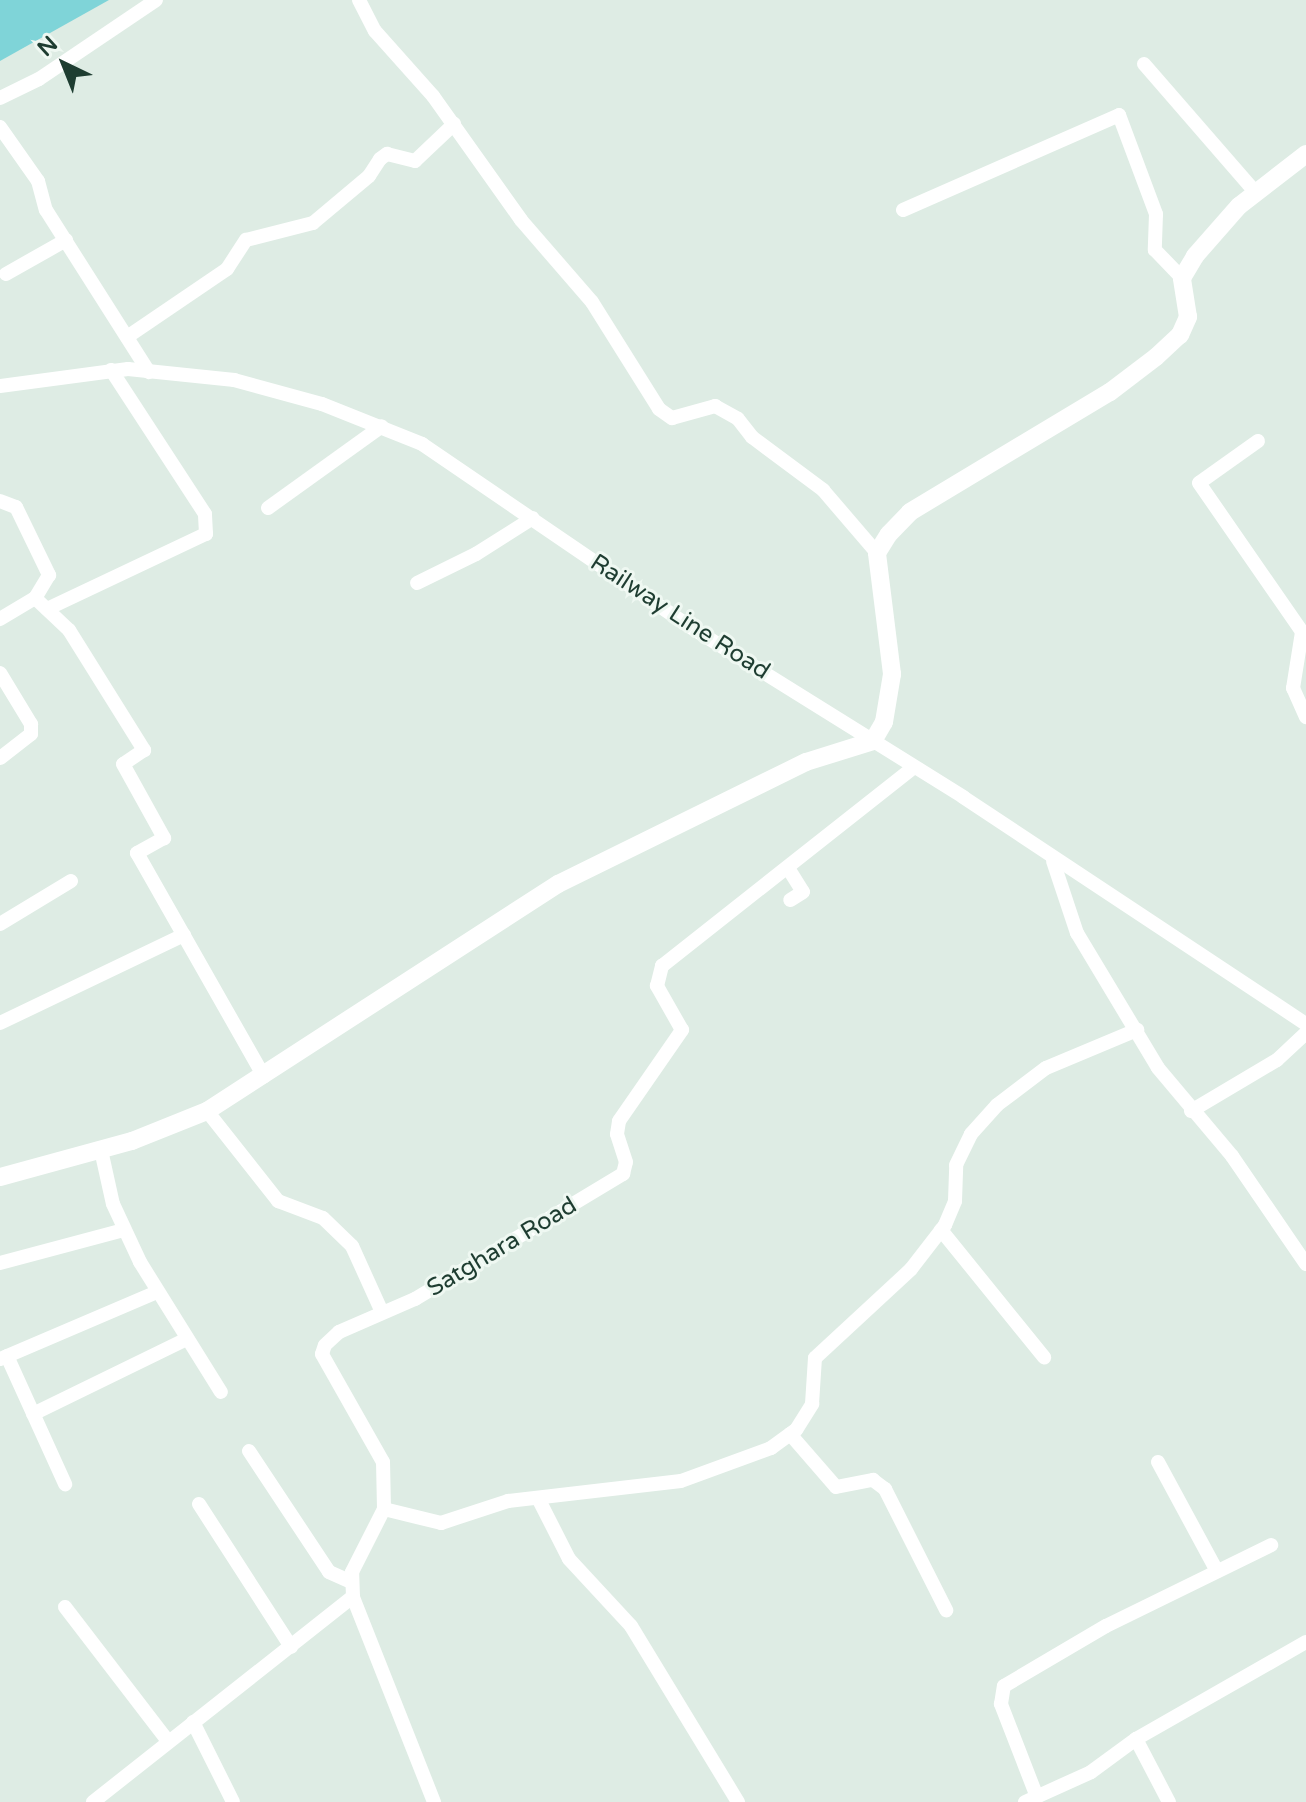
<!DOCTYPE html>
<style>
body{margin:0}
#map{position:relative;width:1306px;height:1802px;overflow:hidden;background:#deece4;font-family:"Varela Round",sans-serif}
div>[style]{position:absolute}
.water>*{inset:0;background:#7fd4d8}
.street>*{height:14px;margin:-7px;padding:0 7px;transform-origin:7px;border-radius:7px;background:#fff}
.secondary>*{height:18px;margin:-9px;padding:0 9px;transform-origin:9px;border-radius:9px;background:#fff}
span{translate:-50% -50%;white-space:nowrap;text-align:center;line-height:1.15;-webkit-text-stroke:6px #eff8f2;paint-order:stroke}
.street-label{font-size:24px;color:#1e3d31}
.north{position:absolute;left:24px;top:24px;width:80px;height:80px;-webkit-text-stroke:6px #eff8f2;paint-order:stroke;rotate:317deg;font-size:22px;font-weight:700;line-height:32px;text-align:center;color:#1e3d31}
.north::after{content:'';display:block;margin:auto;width:28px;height:36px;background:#1e3d31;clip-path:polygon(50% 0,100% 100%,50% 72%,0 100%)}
</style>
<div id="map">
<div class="water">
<div style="clip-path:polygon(0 0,109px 0,0 61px)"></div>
</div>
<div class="street">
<div style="left:359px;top:0;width:35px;rotate:63deg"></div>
<div style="left:375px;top:31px;width:87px;rotate:48.3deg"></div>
<div style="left:433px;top:96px;width:152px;rotate:54.6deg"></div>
<div style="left:521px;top:220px;width:108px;rotate:49.1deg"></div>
<div style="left:592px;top:302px;width:126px;rotate:57.9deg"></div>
<div style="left:659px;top:409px;width:16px;rotate:35deg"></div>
<div style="left:672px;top:418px;width:45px;rotate:-15.6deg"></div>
<div style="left:715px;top:406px;width:26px;rotate:29deg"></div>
<div style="left:738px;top:419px;width:23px;rotate:52deg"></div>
<div style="left:752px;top:437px;width:89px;rotate:36.7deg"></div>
<div style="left:823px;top:490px;width:83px;rotate:49.4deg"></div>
<div style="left:1144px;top:64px;width:171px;rotate:49deg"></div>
<div style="left:0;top:98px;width:43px;rotate:-26deg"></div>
<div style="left:39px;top:79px;width:141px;rotate:-34deg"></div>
<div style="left:0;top:127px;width:66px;rotate:54.9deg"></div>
<div style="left:38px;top:181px;width:30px;rotate:75deg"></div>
<div style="left:46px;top:210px;width:192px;rotate:57.6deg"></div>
<div style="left:903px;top:210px;width:236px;rotate:-23.7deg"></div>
<div style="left:1119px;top:115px;width:106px;rotate:69.5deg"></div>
<div style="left:1156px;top:214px;width:36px;rotate:92deg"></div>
<div style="left:1155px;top:250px;width:39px;rotate:46deg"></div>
<div style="left:6px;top:274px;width:69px;rotate:-29.5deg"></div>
<div style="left:127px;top:337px;width:121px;rotate:-34.2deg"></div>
<div style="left:227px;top:269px;width:35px;rotate:-57deg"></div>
<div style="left:246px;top:240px;width:69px;rotate:-14.2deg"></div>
<div style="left:313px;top:223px;width:73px;rotate:-40deg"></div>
<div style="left:369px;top:176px;width:20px;rotate:-57deg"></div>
<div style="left:380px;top:159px;width:9px;rotate:-36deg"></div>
<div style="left:387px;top:154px;width:29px;rotate:14deg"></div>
<div style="left:415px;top:161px;width:54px;rotate:-43.5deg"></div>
<div style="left:0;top:386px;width:129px;rotate:-7.6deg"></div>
<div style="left:128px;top:369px;width:107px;rotate:5.9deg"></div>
<div style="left:234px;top:380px;width:91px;rotate:15.3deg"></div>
<div style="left:322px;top:404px;width:108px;rotate:21.8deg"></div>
<div style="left:422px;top:444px;width:317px;rotate:34.3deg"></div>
<div style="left:684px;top:623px;width:329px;rotate:31.9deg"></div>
<div style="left:963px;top:797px;width:411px;rotate:33.5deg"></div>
<div style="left:1258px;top:441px;width:72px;rotate:144.6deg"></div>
<div style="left:1199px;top:483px;width:181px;rotate:55.3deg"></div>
<div style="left:1302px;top:632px;width:57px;rotate:99.1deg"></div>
<div style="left:1293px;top:688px;width:32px;rotate:66deg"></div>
<div style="left:0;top:501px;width:17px;rotate:21deg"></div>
<div style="left:16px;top:507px;width:76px;rotate:64.1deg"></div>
<div style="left:49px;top:575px;width:27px;rotate:121deg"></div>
<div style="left:35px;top:598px;width:41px;rotate:149deg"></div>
<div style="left:268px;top:508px;width:140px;rotate:-35.7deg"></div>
<div style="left:417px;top:583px;width:66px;rotate:-26.2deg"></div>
<div style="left:476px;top:554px;width:67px;rotate:-32.3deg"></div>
<div style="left:35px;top:598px;width:47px;rotate:43.3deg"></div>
<div style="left:69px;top:630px;width:142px;rotate:58deg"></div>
<div style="left:144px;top:750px;width:25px;rotate:146deg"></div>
<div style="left:123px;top:764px;width:85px;rotate:61deg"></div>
<div style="left:164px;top:838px;width:31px;rotate:151deg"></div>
<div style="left:137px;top:853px;width:257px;rotate:60.4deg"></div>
<div style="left:47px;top:609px;width:176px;rotate:-25.3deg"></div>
<div style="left:206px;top:534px;width:20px;rotate:-93deg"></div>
<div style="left:205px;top:514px;width:172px;rotate:-123.1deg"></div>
<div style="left:0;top:673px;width:60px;rotate:58.7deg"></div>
<div style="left:31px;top:724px;width:10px;rotate:90deg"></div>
<div style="left:31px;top:734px;width:39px;rotate:142deg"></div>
<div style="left:1053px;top:861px;width:76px;rotate:71.6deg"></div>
<div style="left:1077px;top:933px;width:157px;rotate:59deg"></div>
<div style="left:1158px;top:1068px;width:115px;rotate:49.9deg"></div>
<div style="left:1232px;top:1156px;width:131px;rotate:55.6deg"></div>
<div style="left:788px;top:868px;width:28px;rotate:58deg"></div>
<div style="left:803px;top:892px;width:15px;rotate:148deg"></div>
<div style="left:0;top:924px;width:83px;rotate:-31.2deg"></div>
<div style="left:0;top:1023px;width:204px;rotate:-25.6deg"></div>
<div style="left:207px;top:1111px;width:115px;rotate:51.7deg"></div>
<div style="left:278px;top:1201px;width:48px;rotate:20.7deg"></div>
<div style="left:323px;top:1218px;width:40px;rotate:44deg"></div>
<div style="left:352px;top:1246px;width:72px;rotate:65.6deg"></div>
<div style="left:1191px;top:1111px;width:100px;rotate:-30.7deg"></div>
<div style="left:1277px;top:1060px;width:40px;rotate:-43deg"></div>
<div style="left:101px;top:1150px;width:55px;rotate:77.5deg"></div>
<div style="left:113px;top:1204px;width:64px;rotate:65deg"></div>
<div style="left:140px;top:1262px;width:153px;rotate:58.1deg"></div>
<div style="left:941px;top:1230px;width:164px;rotate:51deg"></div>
<div style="left:0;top:1263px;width:128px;rotate:-14.9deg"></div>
<div style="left:7px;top:1356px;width:141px;rotate:65.6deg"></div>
<div style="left:0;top:1359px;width:171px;rotate:-23.1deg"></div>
<div style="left:33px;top:1414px;width:171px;rotate:-26deg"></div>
<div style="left:790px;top:1434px;width:70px;rotate:49deg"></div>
<div style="left:836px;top:1487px;width:38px;rotate:-11deg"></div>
<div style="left:873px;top:1480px;width:15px;rotate:37deg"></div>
<div style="left:885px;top:1489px;width:136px;rotate:63.2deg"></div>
<div style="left:249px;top:1451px;width:145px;rotate:56.5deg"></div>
<div style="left:329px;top:1572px;width:24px;rotate:24deg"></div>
<div style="left:1158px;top:1462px;width:124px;rotate:61.6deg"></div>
<div style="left:539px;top:1500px;width:66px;rotate:63deg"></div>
<div style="left:569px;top:1559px;width:91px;rotate:47.2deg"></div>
<div style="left:631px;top:1626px;width:206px;rotate:58.7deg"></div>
<div style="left:199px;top:1504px;width:170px;rotate:57.2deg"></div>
<div style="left:384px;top:1509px;width:59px;rotate:13.8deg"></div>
<div style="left:441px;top:1523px;width:71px;rotate:-18.2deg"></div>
<div style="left:508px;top:1501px;width:174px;rotate:-6.6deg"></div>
<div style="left:681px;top:1481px;width:96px;rotate:-20.1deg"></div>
<div style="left:771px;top:1448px;width:31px;rotate:-36deg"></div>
<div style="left:796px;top:1430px;width:31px;rotate:-58deg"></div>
<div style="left:812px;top:1404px;width:46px;rotate:-86.3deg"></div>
<div style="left:815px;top:1358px;width:131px;rotate:-42.8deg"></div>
<div style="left:911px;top:1269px;width:56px;rotate:-52.3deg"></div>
<div style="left:945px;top:1225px;width:26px;rotate:-67deg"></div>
<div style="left:955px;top:1201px;width:36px;rotate:-88deg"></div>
<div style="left:956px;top:1165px;width:34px;rotate:-64deg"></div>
<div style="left:971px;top:1134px;width:39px;rotate:-48deg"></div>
<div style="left:997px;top:1105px;width:61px;rotate:-37.1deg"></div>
<div style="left:1046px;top:1068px;width:99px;rotate:-22.7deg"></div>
<div style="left:65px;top:1607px;width:169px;rotate:52.5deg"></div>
<div style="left:193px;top:1722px;width:89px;rotate:63.4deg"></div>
<div style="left:1136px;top:1739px;width:71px;rotate:62.4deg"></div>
<div style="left:1037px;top:1797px;width:100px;rotate:-111.2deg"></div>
<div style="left:1001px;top:1704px;width:18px;rotate:-81deg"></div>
<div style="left:1004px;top:1686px;width:118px;rotate:-30.5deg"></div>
<div style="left:1106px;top:1626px;width:184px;rotate:-26.1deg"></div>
<div style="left:93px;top:1802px;width:331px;rotate:-38.3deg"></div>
<div style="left:434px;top:1802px;width:220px;rotate:-111.6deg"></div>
<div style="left:353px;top:1597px;width:25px;rotate:-92deg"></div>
<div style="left:352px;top:1572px;width:71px;rotate:-63.1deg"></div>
<div style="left:384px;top:1509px;width:47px;rotate:-91.2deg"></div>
<div style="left:383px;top:1462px;width:124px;rotate:-119.5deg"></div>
<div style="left:322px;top:1354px;width:9px;rotate:-72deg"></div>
<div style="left:325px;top:1345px;width:19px;rotate:-43deg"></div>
<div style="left:339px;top:1332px;width:83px;rotate:-23.5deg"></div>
<div style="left:415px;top:1299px;width:243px;rotate:-31deg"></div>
<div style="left:623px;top:1174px;width:12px;rotate:-76deg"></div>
<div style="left:626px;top:1162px;width:29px;rotate:-108deg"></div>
<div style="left:617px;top:1134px;width:13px;rotate:-81deg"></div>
<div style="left:619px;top:1121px;width:111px;rotate:-55.3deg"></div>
<div style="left:682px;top:1030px;width:51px;rotate:-119.6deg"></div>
<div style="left:657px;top:986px;width:21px;rotate:-76deg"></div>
<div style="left:662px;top:966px;width:320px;rotate:-38.3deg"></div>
<div style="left:1025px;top:1802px;width:72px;rotate:-24.4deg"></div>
<div style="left:1091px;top:1772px;width:56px;rotate:-36.3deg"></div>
<div style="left:1136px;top:1739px;width:196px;rotate:-29.7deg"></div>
</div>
<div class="secondary">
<div style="left:0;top:1177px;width:137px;rotate:-15.3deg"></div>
<div style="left:132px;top:1141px;width:81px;rotate:-21.8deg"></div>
<div style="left:207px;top:1111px;width:418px;rotate:-32.9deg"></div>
<div style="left:558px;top:884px;width:276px;rotate:-26.2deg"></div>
<div style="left:806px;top:762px;width:70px;rotate:-17.4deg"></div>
<div style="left:873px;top:741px;width:22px;rotate:-60deg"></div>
<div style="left:884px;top:722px;width:49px;rotate:-80.5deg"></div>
<div style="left:892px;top:674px;width:122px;rotate:-97.1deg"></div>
<div style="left:877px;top:553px;width:22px;rotate:-58deg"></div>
<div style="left:889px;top:534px;width:30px;rotate:-46deg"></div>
<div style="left:910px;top:512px;width:233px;rotate:-31deg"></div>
<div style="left:1110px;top:392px;width:58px;rotate:-37.3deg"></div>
<div style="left:1156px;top:357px;width:33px;rotate:-43deg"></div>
<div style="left:1180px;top:335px;width:20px;rotate:-66deg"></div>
<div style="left:1188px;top:317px;width:39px;rotate:-99deg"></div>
<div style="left:1182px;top:278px;width:26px;rotate:-59deg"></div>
<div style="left:1195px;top:256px;width:67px;rotate:-48.7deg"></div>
<div style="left:1239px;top:206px;width:85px;rotate:-37.8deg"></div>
</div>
<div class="street-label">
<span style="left:680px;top:617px;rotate:33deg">Railway Line Road</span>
<span style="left:502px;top:1247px;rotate:-31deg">Satghara Road</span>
</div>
<div class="north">N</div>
</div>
